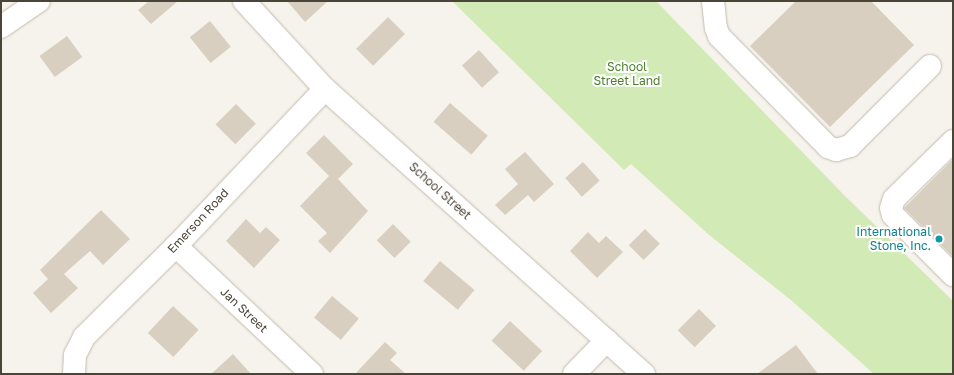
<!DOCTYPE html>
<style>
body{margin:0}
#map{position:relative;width:954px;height:375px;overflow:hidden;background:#f6f3ec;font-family:"Golos Text",sans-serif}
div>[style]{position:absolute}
.green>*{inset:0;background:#d2eab5}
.building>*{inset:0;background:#d8cfc1;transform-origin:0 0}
.roads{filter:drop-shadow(0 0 1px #c2bbae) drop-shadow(0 0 1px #c2bbae)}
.minor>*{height:22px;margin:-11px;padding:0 11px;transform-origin:11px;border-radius:11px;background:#fff}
.dots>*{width:11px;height:11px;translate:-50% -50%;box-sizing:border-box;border:2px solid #fff;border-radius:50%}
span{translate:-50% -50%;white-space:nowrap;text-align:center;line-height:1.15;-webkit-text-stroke:4px #fff;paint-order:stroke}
.park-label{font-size:12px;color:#4a7f2a}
.street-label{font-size:12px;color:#4b4439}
.culture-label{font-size:12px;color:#0d838f}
.right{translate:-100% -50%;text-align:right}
.frame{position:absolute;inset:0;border:2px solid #4b4439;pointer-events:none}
</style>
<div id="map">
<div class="green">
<div style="clip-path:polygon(452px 1px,656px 1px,844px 195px,953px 301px,953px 374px,874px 374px,792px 301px,708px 234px,631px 164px,624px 170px)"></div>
</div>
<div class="building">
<div style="clip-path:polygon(149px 1px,178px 1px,151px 24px,138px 10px)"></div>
<div style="clip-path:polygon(287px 1px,328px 1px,305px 22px)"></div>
<div style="clip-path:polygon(796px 1px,871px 1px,914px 45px,830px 127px,750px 46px)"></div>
<div style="left:388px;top:17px;width:24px;height:45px;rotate:45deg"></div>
<div style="left:210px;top:21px;width:33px;height:26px;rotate:51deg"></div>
<div style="left:67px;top:36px;width:26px;height:34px;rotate:54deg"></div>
<div style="left:479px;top:50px;width:30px;height:23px;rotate:48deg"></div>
<div style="left:450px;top:103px;width:50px;height:25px;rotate:41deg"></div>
<div style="left:236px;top:104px;width:28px;height:29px;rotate:45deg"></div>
<div style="clip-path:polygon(324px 135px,353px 164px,338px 179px,368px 211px,330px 253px,318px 241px,327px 233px,300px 206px,329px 176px,306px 153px)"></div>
<div style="clip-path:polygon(525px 152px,554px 184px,534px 202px,528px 195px,505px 215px,495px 205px,518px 184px,505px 169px)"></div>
<div style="clip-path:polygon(953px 159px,953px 257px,904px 208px)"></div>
<div style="left:583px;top:162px;width:25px;height:24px;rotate:48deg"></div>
<div style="clip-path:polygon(101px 210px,130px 239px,103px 265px,90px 251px,64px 274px,78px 288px,51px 313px,33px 293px,48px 279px,40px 270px)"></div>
<div style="clip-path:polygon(246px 219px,260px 233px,266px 227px,280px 240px,254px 268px,226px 241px)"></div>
<div style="left:393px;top:224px;width:25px;height:23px;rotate:45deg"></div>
<div style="left:645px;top:229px;width:21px;height:23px;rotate:45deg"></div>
<div style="clip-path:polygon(588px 232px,599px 243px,606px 236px,623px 252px,597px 278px,570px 251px)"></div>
<div style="left:440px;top:261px;width:45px;height:26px;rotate:40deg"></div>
<div style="left:332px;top:296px;width:35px;height:28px;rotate:40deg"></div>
<div style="left:173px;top:306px;width:35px;height:37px;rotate:43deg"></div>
<div style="left:699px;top:309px;width:24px;height:30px;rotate:45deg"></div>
<div style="left:510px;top:321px;width:44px;height:27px;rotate:43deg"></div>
<div style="clip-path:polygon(385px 342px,397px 353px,390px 360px,406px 374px,355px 374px)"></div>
<div style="clip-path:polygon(796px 345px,818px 374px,757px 374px)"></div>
<div style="clip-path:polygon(233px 354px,251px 374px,211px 374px)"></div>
</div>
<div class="roads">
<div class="minor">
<div style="left:244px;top:1px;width:120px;rotate:47.4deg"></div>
<div style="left:325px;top:89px;width:428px;rotate:41.8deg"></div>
<div style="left:713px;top:1px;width:27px;rotate:84deg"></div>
<div style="left:716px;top:28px;width:9px;rotate:69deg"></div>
<div style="left:719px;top:36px;width:156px;rotate:45.5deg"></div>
<div style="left:828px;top:147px;width:9px;rotate:21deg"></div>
<div style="left:836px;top:150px;width:15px;rotate:-16deg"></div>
<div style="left:850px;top:146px;width:113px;rotate:-45deg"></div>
<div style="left:1px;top:27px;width:46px;rotate:-34.4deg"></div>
<div style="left:953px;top:141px;width:83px;rotate:135.5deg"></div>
<div style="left:894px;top:199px;width:9px;rotate:108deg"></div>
<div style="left:891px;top:208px;width:7px;rotate:74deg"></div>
<div style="left:893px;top:215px;width:85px;rotate:45deg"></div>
<div style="left:176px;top:246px;width:187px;rotate:43.3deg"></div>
<div style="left:74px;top:374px;width:19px;rotate:-87deg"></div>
<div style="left:75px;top:355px;width:20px;rotate:-63deg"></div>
<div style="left:84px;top:337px;width:129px;rotate:-44.7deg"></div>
<div style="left:176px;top:246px;width:216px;rotate:-46.5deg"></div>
<div style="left:574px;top:374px;width:47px;rotate:-45.9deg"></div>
</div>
</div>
<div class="dots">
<div style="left:939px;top:239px;background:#0f9aa8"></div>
</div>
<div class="park-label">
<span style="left:627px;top:74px">School<br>Street Land</span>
</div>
<div class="street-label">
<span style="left:440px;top:191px;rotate:42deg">School Street</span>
<span style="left:198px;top:221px;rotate:-47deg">Emerson Road</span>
<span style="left:244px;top:310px;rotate:43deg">Jan Street</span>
</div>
<div class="culture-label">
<span class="right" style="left:931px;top:239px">International<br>Stone, Inc.</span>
</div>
<div class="frame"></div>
</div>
